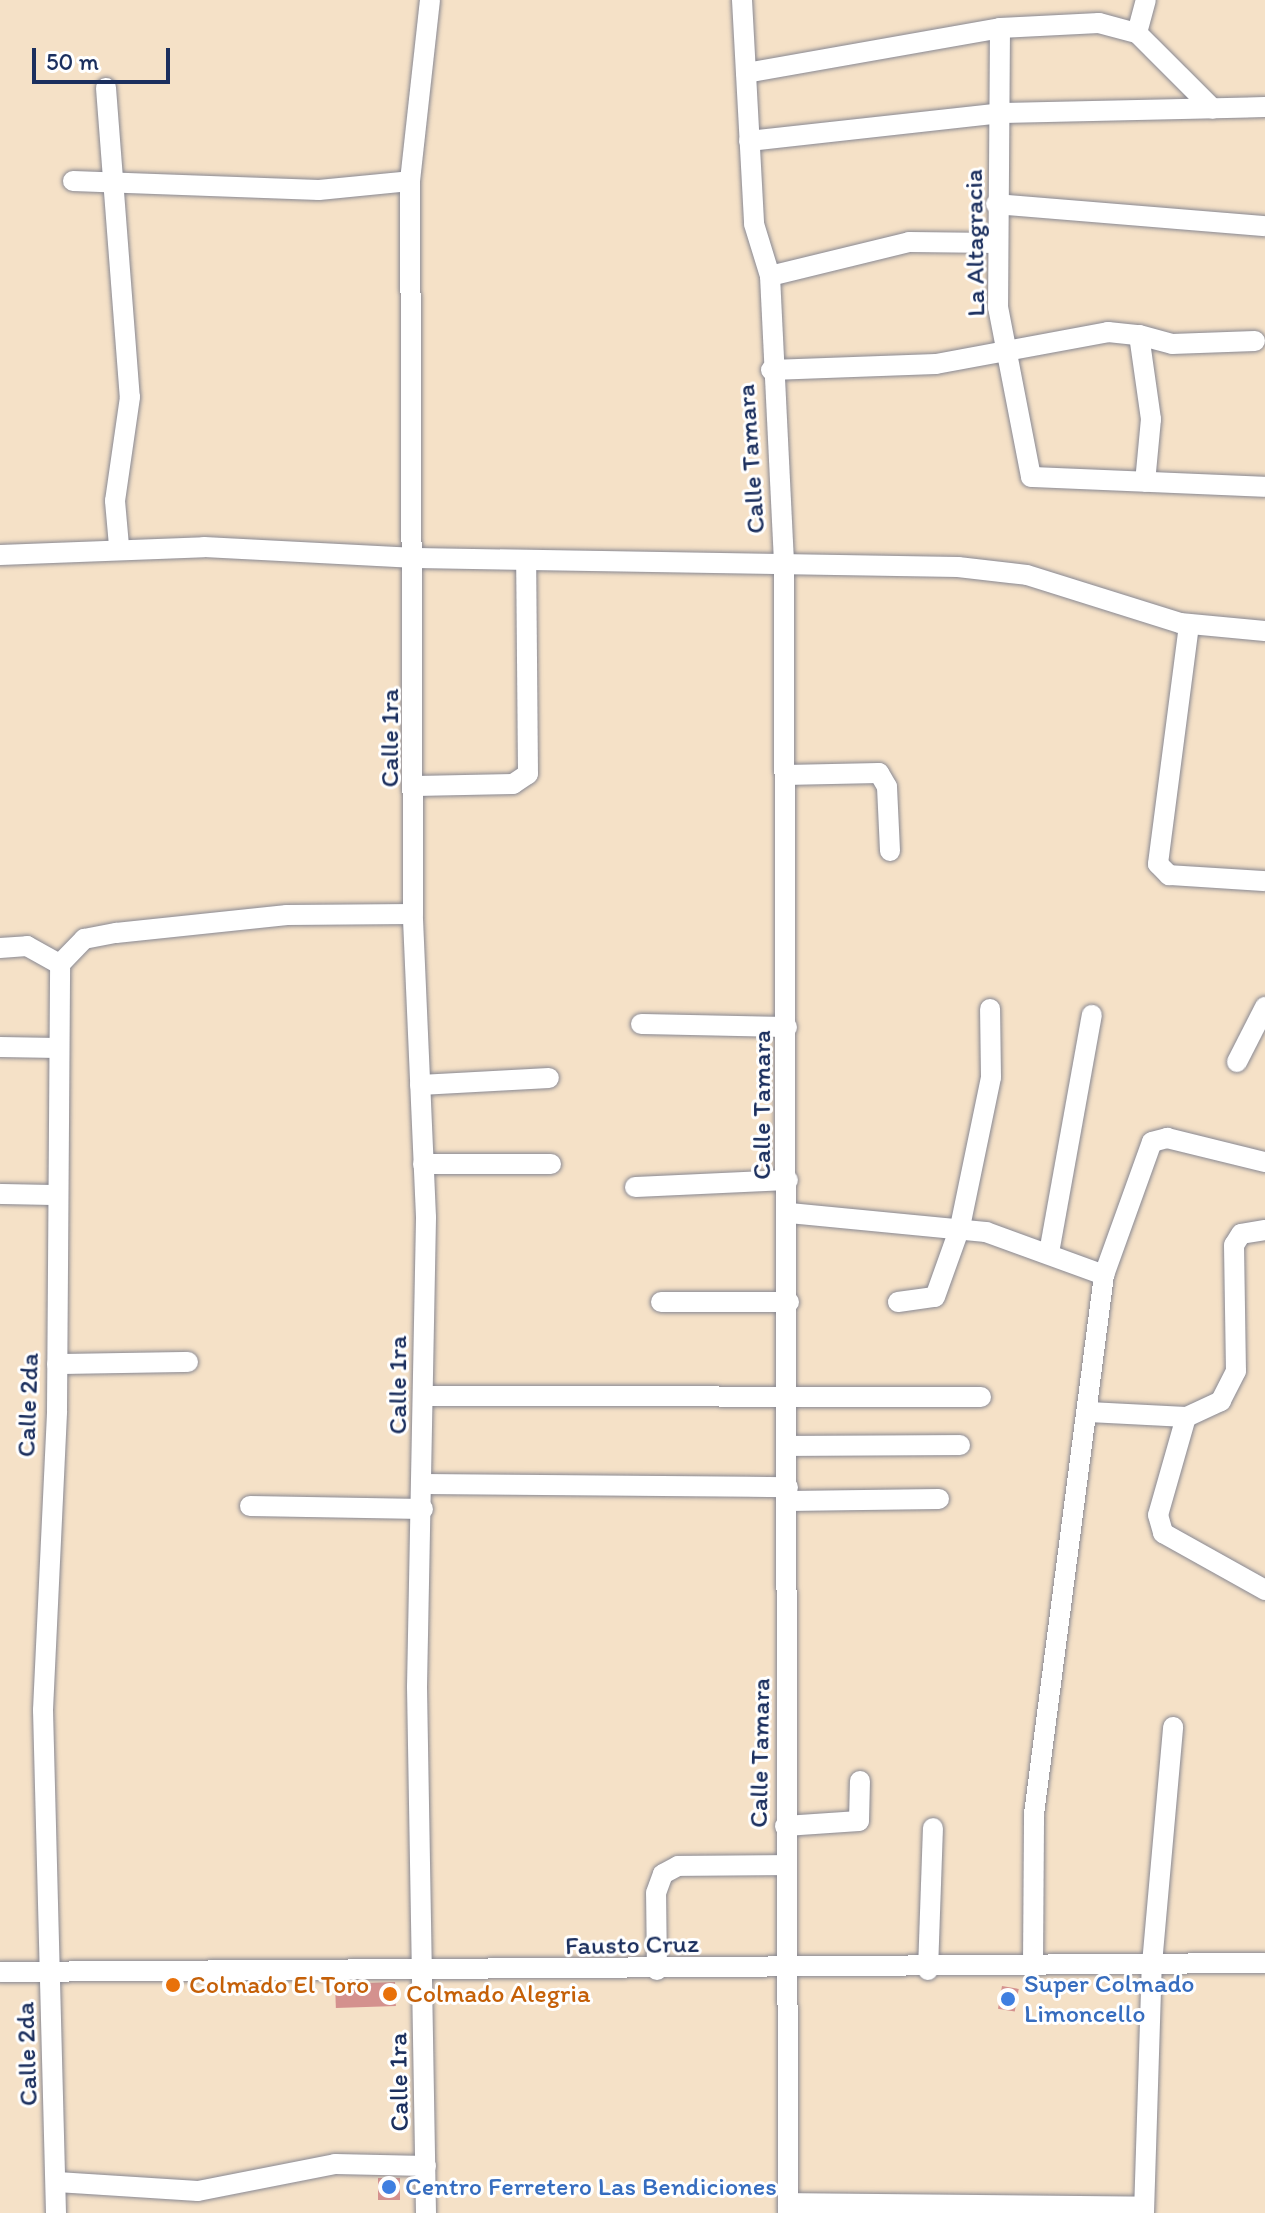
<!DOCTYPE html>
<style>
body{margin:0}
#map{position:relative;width:1265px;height:2213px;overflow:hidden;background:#f5e1c7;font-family:Itim,sans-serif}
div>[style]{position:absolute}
.building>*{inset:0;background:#d4918e;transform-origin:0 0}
.roads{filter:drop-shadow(0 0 2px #888892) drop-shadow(0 0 2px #888892)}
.minor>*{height:20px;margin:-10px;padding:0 10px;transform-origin:10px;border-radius:10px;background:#fff}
.dots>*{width:22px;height:22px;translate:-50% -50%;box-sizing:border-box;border:4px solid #fff;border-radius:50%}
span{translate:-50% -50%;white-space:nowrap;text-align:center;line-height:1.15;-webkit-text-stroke:6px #fff;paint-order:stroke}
.street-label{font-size:26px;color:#1b2f5e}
.shop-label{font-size:26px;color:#366cbe}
.left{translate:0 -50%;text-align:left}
.food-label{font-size:26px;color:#c56008}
.scale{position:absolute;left:32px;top:48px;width:138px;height:36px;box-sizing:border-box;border:4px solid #1b2f5e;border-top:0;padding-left:10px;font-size:24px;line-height:28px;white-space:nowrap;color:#1b2f5e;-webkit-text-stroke:6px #fff;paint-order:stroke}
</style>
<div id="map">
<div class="building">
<div style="left:395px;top:1982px;width:24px;height:60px;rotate:88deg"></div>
<div style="left:1002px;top:1986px;width:17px;height:23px;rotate:10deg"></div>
<div style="left:378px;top:2178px;width:22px;height:22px"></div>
</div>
<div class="roads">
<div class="minor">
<div style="left:742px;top:0;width:224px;rotate:86.9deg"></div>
<div style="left:754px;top:224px;width:54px;rotate:72.9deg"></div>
<div style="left:770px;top:276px;width:290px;rotate:87.2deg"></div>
<div style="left:784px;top:566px;width:1647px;rotate:89.86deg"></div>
<div style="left:1000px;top:28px;width:99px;rotate:-2.9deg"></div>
<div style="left:1099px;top:23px;width:39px;rotate:15deg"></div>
<div style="left:1137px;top:33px;width:107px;rotate:45deg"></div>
<div style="left:1137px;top:33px;width:34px;rotate:-75deg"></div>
<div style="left:746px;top:73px;width:258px;rotate:-10deg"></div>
<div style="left:1000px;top:28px;width:279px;rotate:90.4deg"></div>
<div style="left:998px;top:307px;width:173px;rotate:79deg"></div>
<div style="left:1031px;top:477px;width:234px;rotate:2.4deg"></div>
<div style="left:106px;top:88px;width:310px;rotate:85.6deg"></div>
<div style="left:130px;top:397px;width:105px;rotate:98.2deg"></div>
<div style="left:115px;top:501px;width:45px;rotate:84.9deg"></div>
<div style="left:749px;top:141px;width:256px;rotate:-6.3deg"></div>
<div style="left:1003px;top:113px;width:262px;rotate:-1.3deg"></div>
<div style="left:73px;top:181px;width:246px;rotate:2.1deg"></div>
<div style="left:319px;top:190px;width:91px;rotate:-5.6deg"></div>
<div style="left:996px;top:204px;width:270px;rotate:4.7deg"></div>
<div style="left:770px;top:276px;width:143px;rotate:-13.7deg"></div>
<div style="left:909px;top:242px;width:88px;rotate:0.7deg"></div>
<div style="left:1139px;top:335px;width:34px;rotate:15deg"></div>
<div style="left:1172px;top:344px;width:83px;rotate:-2.1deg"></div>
<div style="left:771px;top:370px;width:165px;rotate:-2.1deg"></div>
<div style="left:936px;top:364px;width:175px;rotate:-10.5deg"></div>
<div style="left:1108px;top:332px;width:31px;rotate:6deg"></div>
<div style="left:1139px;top:335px;width:85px;rotate:81.9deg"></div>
<div style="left:1151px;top:419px;width:63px;rotate:95.4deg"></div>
<div style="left:0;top:555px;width:204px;rotate:-2.2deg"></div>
<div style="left:204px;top:547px;width:212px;rotate:3deg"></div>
<div style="left:416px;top:558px;width:542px;rotate:0.95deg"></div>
<div style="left:958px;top:567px;width:69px;rotate:6.6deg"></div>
<div style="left:1027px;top:575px;width:160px;rotate:17.4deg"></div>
<div style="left:1180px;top:623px;width:85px;rotate:5.4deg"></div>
<div style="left:1189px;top:625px;width:241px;rotate:97.4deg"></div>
<div style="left:1158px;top:864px;width:16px;rotate:45deg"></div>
<div style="left:1169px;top:875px;width:96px;rotate:3.6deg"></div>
<div style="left:785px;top:775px;width:94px;rotate:-1.2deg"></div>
<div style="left:879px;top:773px;width:16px;rotate:60deg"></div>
<div style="left:887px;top:787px;width:64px;rotate:87.3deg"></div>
<div style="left:416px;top:786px;width:97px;rotate:-1.2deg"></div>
<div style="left:513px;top:784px;width:18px;rotate:-34deg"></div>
<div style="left:528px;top:774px;width:213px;rotate:-90.5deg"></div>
<div style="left:0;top:948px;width:27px;rotate:-4deg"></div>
<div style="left:27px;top:946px;width:38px;rotate:29deg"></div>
<div style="left:641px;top:1024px;width:146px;rotate:1.2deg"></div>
<div style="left:0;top:1047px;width:58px;rotate:1deg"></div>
<div style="left:1237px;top:1062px;width:62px;rotate:-63deg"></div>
<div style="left:420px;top:1085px;width:129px;rotate:-3.1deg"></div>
<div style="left:423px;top:1164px;width:128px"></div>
<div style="left:635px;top:1187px;width:153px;rotate:-2.6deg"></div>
<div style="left:0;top:1194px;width:55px;rotate:1deg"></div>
<div style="left:789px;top:1213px;width:198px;rotate:5.5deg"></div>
<div style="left:986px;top:1232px;width:126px;rotate:20deg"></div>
<div style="left:1265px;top:1230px;width:24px;rotate:171deg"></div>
<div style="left:1241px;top:1234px;width:13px;rotate:122deg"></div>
<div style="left:1234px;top:1245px;width:126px;rotate:89.1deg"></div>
<div style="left:1236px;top:1371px;width:34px;rotate:117deg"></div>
<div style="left:1221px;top:1401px;width:38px;rotate:155deg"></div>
<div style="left:1186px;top:1417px;width:102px;rotate:105.9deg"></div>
<div style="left:1158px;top:1515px;width:19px;rotate:74deg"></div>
<div style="left:1163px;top:1533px;width:117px;rotate:29.2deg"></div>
<div style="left:1049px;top:1253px;width:242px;rotate:-79.8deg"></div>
<div style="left:661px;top:1302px;width:128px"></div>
<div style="left:898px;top:1302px;width:37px;rotate:-8deg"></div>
<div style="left:935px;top:1297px;width:74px;rotate:-70.3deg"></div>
<div style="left:960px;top:1227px;width:153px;rotate:-78.3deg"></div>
<div style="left:991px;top:1077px;width:68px;rotate:-90.8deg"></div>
<div style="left:57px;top:1364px;width:131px;rotate:-0.9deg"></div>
<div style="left:424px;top:1396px;width:557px;rotate:0.1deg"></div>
<div style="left:1089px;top:1412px;width:97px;rotate:3deg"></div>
<div style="left:788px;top:1446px;width:172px;rotate:-0.3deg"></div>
<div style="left:423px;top:1484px;width:365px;rotate:0.5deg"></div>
<div style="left:788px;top:1501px;width:151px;rotate:-0.8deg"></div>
<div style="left:250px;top:1506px;width:173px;rotate:1deg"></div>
<div style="left:785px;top:1826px;width:74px;rotate:-3.9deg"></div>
<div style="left:859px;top:1821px;width:40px;rotate:-88.6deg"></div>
<div style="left:1033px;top:1965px;width:151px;rotate:-89.6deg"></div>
<div style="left:1034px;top:1814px;width:544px;rotate:-82.6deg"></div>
<div style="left:1104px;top:1275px;width:141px;rotate:-70.2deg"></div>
<div style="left:1152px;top:1142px;width:16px;rotate:-15deg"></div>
<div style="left:1167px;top:1138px;width:101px;rotate:13.8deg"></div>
<div style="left:657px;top:1970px;width:77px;rotate:-90.7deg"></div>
<div style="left:656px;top:1893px;width:20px;rotate:-70deg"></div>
<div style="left:663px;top:1874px;width:17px;rotate:-28deg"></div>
<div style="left:678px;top:1866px;width:107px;rotate:-0.5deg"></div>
<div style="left:928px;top:1970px;width:142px;rotate:-88deg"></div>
<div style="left:0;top:1972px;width:1265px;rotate:-0.41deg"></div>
<div style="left:57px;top:2182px;width:141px;rotate:3.7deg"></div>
<div style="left:198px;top:2191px;width:140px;rotate:-11.1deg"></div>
<div style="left:335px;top:2164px;width:91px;rotate:1.3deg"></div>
<div style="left:788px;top:2203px;width:356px;rotate:0.6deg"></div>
<div style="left:56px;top:2213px;width:503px;rotate:-91.48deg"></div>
<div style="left:43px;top:1710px;width:299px;rotate:-87.3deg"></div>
<div style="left:57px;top:1411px;width:447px;rotate:-89.6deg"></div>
<div style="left:60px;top:964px;width:35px;rotate:-46deg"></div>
<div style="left:84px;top:939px;width:33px;rotate:-11deg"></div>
<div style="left:116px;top:933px;width:172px;rotate:-6deg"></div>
<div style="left:287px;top:915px;width:126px;rotate:-0.5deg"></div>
<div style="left:426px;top:2213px;width:526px;rotate:-90.98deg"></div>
<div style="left:417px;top:1687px;width:470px;rotate:-88.9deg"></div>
<div style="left:426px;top:1217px;width:303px;rotate:-92.5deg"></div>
<div style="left:413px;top:914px;width:733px;rotate:-90.23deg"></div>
<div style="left:410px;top:181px;width:182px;rotate:-83.7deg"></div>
<div style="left:1144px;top:2213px;width:249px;rotate:-88.2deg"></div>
<div style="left:1152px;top:1964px;width:238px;rotate:-84.9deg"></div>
</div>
</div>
<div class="dots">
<div style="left:173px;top:1985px;background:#e8710a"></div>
<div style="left:390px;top:1994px;background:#e8710a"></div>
<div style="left:1008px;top:1999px;background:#3f7fe0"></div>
<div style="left:389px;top:2187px;background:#3f7fe0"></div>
</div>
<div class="street-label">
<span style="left:975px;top:243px;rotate:-91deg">La Altagracia</span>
<span style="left:751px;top:459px;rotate:-94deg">Calle Tamara</span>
<span style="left:390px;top:738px;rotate:-90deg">Calle 1ra</span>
<span style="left:762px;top:1105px;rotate:-90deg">Calle Tamara</span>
<span style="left:398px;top:1385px;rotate:-90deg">Calle 1ra</span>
<span style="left:28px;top:1405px;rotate:-88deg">Calle 2da</span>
<span style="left:760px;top:1753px;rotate:-89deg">Calle Tamara</span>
<span style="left:632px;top:1945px;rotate:-1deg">Fausto Cruz</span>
<span style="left:27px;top:2054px;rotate:-92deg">Calle 2da</span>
<span style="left:399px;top:2082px;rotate:-91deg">Calle 1ra</span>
</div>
<div class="shop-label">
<span class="left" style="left:1024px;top:1999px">Super Colmado<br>Limoncello</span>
<span class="left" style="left:405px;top:2187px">Centro Ferretero Las Bendiciones</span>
</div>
<div class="food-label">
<span class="left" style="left:189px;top:1985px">Colmado El Toro</span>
<span class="left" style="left:406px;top:1994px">Colmado Alegria</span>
</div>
<div class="scale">50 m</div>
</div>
